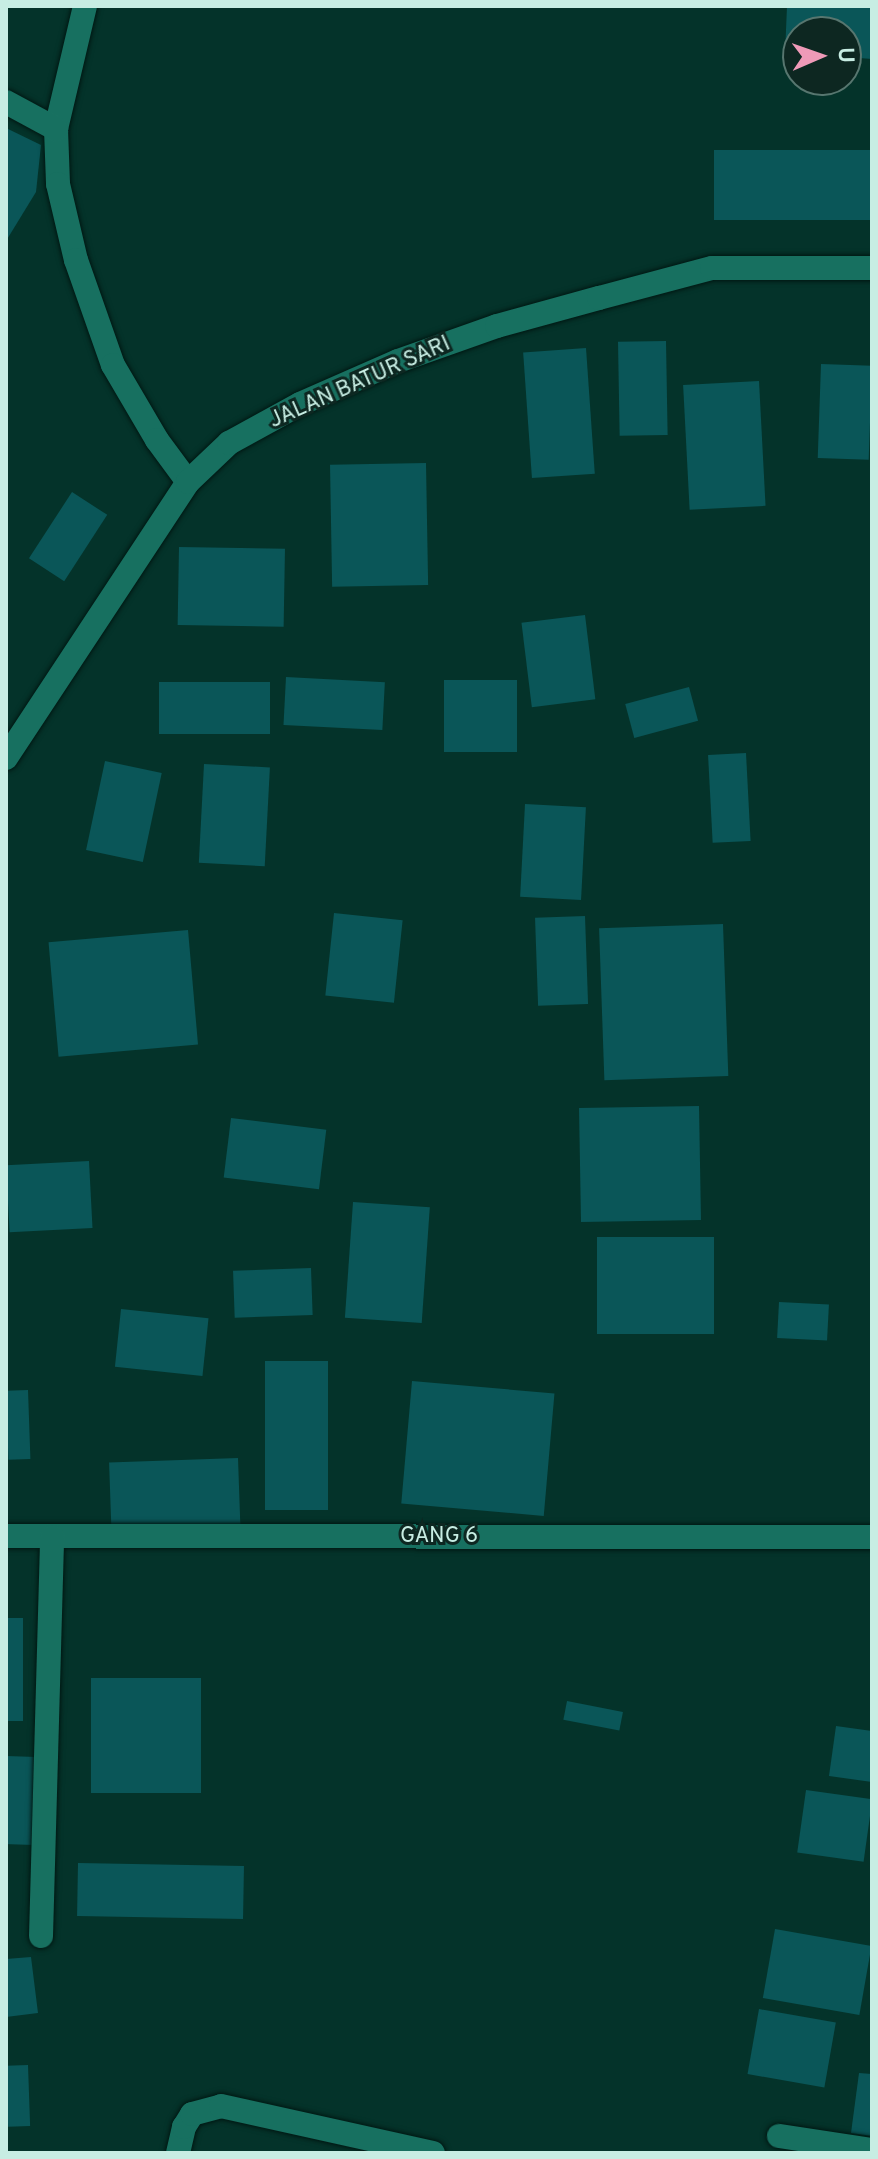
<!DOCTYPE html>
<style>
body{margin:0}
#map{position:relative;width:878px;height:2159px;overflow:hidden;background:#04332a;font-family:Overpass,sans-serif}
div>[style]{position:absolute}
.building>*{inset:0;background:#0a5658;transform-origin:0 0}
.roads{filter:drop-shadow(0 0 2px #011813) drop-shadow(0 0 2px #011813)}
.street>*{height:24px;margin:-12px;padding:0 12px;transform-origin:12px;border-radius:12px;background:#177060}
span{translate:-50% -50%;white-space:nowrap;text-align:center;line-height:1.15;-webkit-text-stroke:6px #0d2721;paint-order:stroke}
.street-label{font-size:22px;color:#c7ede3}
.frame{position:absolute;inset:0;border:8px solid #c7ede3;pointer-events:none}
.north{position:absolute;left:782px;top:16px;width:80px;height:80px;box-sizing:border-box;background:#0d2721;border:2px solid #57766f;border-radius:50%;rotate:88deg;font-size:22px;font-weight:700;line-height:32px;text-align:center;color:#c7ede3}
.north::after{content:'';display:block;margin:auto;width:28px;height:36px;background:#ef9ab8;clip-path:polygon(50% 0,100% 100%,50% 72%,0 100%)}
</style>
<div id="map">
<div class="building">
<div style="clip-path:polygon(787px 6px,872px 6px,872px 59px,846px 57px,846px 32px,798px 32px,798px 55px,785px 54px)"></div>
<div style="clip-path:polygon(6px 128px,41px 145px,36px 192px,6px 241px)"></div>
<div style="left:714px;top:150px;width:158px;height:70px"></div>
<div style="left:666px;top:341px;width:94px;height:48px;rotate:89deg"></div>
<div style="left:586px;top:348px;width:126px;height:63px;rotate:86deg"></div>
<div style="left:821px;top:364px;width:51px;height:94px;rotate:2deg"></div>
<div style="left:759px;top:381px;width:125px;height:76px;rotate:87deg"></div>
<div style="left:426px;top:463px;width:122px;height:96px;rotate:89deg"></div>
<div style="left:72px;top:492px;width:42px;height:79px;rotate:33deg"></div>
<div style="left:179px;top:547px;width:106px;height:78px;rotate:1deg"></div>
<div style="left:585px;top:615px;width:85px;height:64px;rotate:83deg"></div>
<div style="left:286px;top:677px;width:99px;height:48px;rotate:3deg"></div>
<div style="left:517px;top:680px;width:72px;height:73px;rotate:90deg"></div>
<div style="left:159px;top:682px;width:111px;height:52px"></div>
<div style="left:689px;top:687px;width:35px;height:66px;rotate:75deg"></div>
<div style="left:746px;top:753px;width:88px;height:38px;rotate:87deg"></div>
<div style="left:105px;top:761px;width:58px;height:91px;rotate:12deg"></div>
<div style="left:204px;top:764px;width:66px;height:99px;rotate:3deg"></div>
<div style="left:525px;top:804px;width:61px;height:93px;rotate:3deg"></div>
<div style="left:334px;top:913px;width:69px;height:83px;rotate:6deg"></div>
<div style="left:585px;top:916px;width:88px;height:50px;rotate:88deg"></div>
<div style="left:723px;top:924px;width:152px;height:124px;rotate:88deg"></div>
<div style="left:188px;top:930px;width:115px;height:140px;rotate:85deg"></div>
<div style="left:699px;top:1106px;width:114px;height:120px;rotate:89deg"></div>
<div style="left:231px;top:1118px;width:96px;height:60px;rotate:7deg"></div>
<div style="left:89px;top:1161px;width:67px;height:83px;rotate:87deg"></div>
<div style="left:353px;top:1202px;width:77px;height:116px;rotate:4deg"></div>
<div style="left:714px;top:1237px;width:97px;height:117px;rotate:90deg"></div>
<div style="left:311px;top:1268px;width:47px;height:78px;rotate:88deg"></div>
<div style="left:779px;top:1302px;width:50px;height:36px;rotate:3deg"></div>
<div style="left:121px;top:1309px;width:88px;height:58px;rotate:6deg"></div>
<div style="left:265px;top:1361px;width:63px;height:149px"></div>
<div style="left:412px;top:1381px;width:143px;height:123px;rotate:5deg"></div>
<div style="left:28px;top:1390px;width:69px;height:22px;rotate:88deg"></div>
<div style="left:238px;top:1458px;width:66px;height:129px;rotate:88deg"></div>
<div style="left:6px;top:1618px;width:17px;height:103px"></div>
<div style="left:201px;top:1678px;width:115px;height:110px;rotate:90deg"></div>
<div style="left:567px;top:1701px;width:57px;height:19px;rotate:11deg"></div>
<div style="clip-path:polygon(836px 1726px,872px 1731px,872px 1782px,829px 1776px)"></div>
<div style="left:6px;top:1756px;width:31px;height:88px;rotate:2deg"></div>
<div style="left:806px;top:1790px;width:67px;height:63px;rotate:8deg"></div>
<div style="left:78px;top:1863px;width:166px;height:53px;rotate:1deg"></div>
<div style="left:775px;top:1929px;width:98px;height:70px;rotate:10deg"></div>
<div style="clip-path:polygon(31px 1957px,38px 2013px,6px 2017px,6px 1959px)"></div>
<div style="left:759px;top:2009px;width:78px;height:66px;rotate:10deg"></div>
<div style="left:28px;top:2065px;width:61px;height:22px;rotate:88deg"></div>
<div style="clip-path:polygon(859px 2073px,872px 2074px,872px 2136px,851px 2133px)"></div>
</div>
<div class="roads">
<div class="street">
<div style="left:85px;top:6px;width:126px;rotate:103.3deg"></div>
<div style="left:56px;top:129px;width:55px;rotate:87.9deg"></div>
<div style="left:58px;top:184px;width:78px;rotate:76.7deg"></div>
<div style="left:76px;top:260px;width:111px;rotate:70.6deg"></div>
<div style="left:113px;top:365px;width:87px;rotate:59.6deg"></div>
<div style="left:157px;top:440px;width:52px;rotate:53.6deg"></div>
<div style="left:6px;top:102px;width:57px;rotate:28.4deg"></div>
<div style="left:6px;top:758px;width:331px;rotate:-56.6deg"></div>
<div style="left:188px;top:482px;width:57px;rotate:-43.6deg"></div>
<div style="left:229px;top:443px;width:81px;rotate:-28.8deg"></div>
<div style="left:300px;top:404px;width:107px;rotate:-23.7deg"></div>
<div style="left:398px;top:361px;width:105px;rotate:-19.5deg"></div>
<div style="left:497px;top:326px;width:106px;rotate:-15.4deg"></div>
<div style="left:599px;top:298px;width:117px;rotate:-14.9deg"></div>
<div style="left:712px;top:268px;width:160px"></div>
<div style="left:6px;top:1536px;width:866px;rotate:0.07deg"></div>
<div style="left:41px;top:1936px;width:399px;rotate:-88.4deg"></div>
<div style="left:779px;top:2136px;width:94px;rotate:8.6deg"></div>
<div style="left:178px;top:2153px;width:27px;rotate:-77deg"></div>
<div style="left:184px;top:2127px;width:15px;rotate:-58deg"></div>
<div style="left:192px;top:2114px;width:30px;rotate:-15deg"></div>
<div style="left:221px;top:2106px;width:217px;rotate:12.5deg"></div>
</div>
</div>
<div class="street-label">
<span style="left:360px;top:383px;rotate:-24deg">JALAN BATUR SARI</span>
<span style="left:439px;top:1537px">GANG 6</span>
</div>
<div class="frame"></div>
<div class="north">U</div>
</div>
